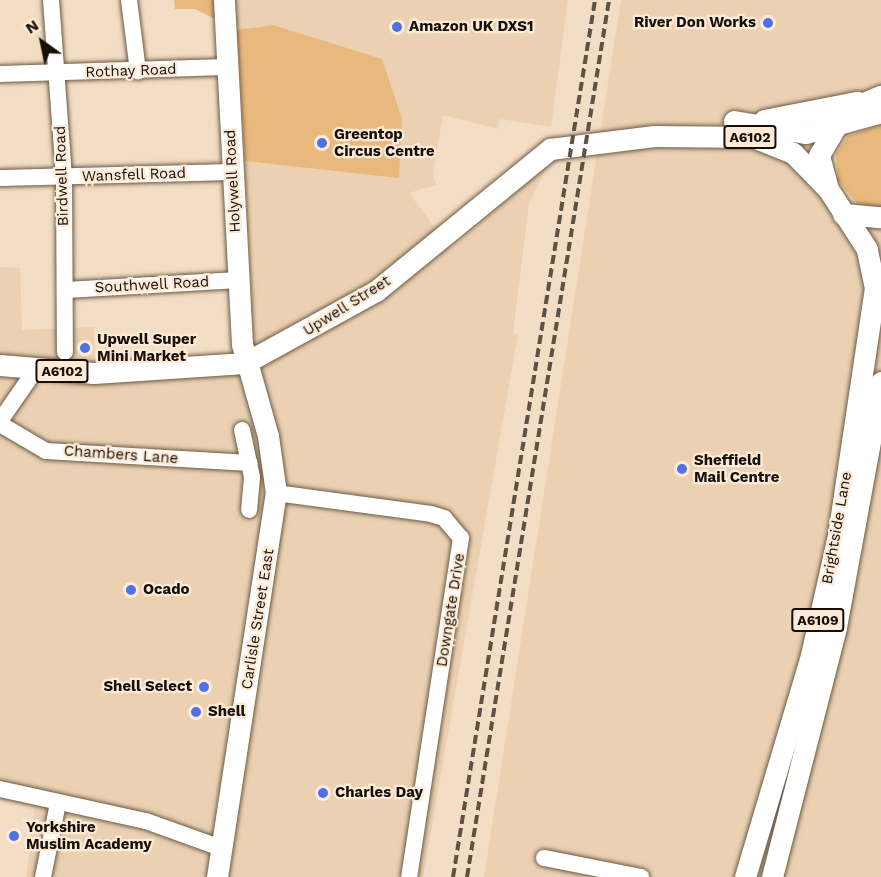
<!DOCTYPE html>
<style>
body{margin:0}
#map{position:relative;width:881px;height:877px;overflow:hidden;background:#f3ddc4;font-family:"Work Sans",sans-serif}
div>[style]{position:absolute}
.built>*{inset:0;background:#ebd1b2}
.green>*{inset:0;background:#e8b87d}
.roads{filter:drop-shadow(0 0 2px #6c5a44) drop-shadow(0 0 2px #6c5a44)}
.minor>*{height:16px;margin:-8px;padding:0 8px;transform-origin:8px;border-radius:8px;background:#fff}
.major>*{height:21px;margin:-10.5px;padding:0 10.5px;transform-origin:10.5px;border-radius:10.5px;background:#fff}
.rail>*{height:4px;margin-top:-2px;transform-origin:0;background:repeating-linear-gradient(90deg,#5e5244 0 9px,transparent 0 13.5px)}
.dots>*{width:16px;height:16px;translate:-50% -50%;box-sizing:border-box;border:3px solid #fdebd7;border-radius:50%}
span{translate:-50% -50%;white-space:nowrap;text-align:center;line-height:1.15;-webkit-text-stroke:4.5px #fdebd7;paint-order:stroke}
.shield-label span{padding:2px 4px;background:#fdebd7;border:2px solid;border-radius:4px;-webkit-text-stroke-width:0}
.shield-label{font-size:14px;color:#160f07;font-weight:700}
.poi-label{font-size:15px;color:#160f07;font-weight:700}
.right{translate:-100% -50%;text-align:right}
.left{translate:0 -50%;text-align:left}
.street-label{font-size:15px;color:#160f07}
.north{position:absolute;left:12px;top:12px;width:60px;height:60px;-webkit-text-stroke:4px #fdebd7;paint-order:stroke;rotate:327deg;font-size:16px;font-weight:700;line-height:24px;text-align:center;color:#160f07}
.north::after{content:'';display:block;margin:auto;width:21px;height:27px;background:#160f07;clip-path:polygon(50% 0,100% 100%,50% 72%,0 100%)}
</style>
<div id="map">
<div class="built">
<div style="clip-path:polygon(231px 0,568px 0,551px 127px,500px 119px,498px 129px,443px 115px,433px 172px,436px 185px,409px 193px,451px 249px,548px 164px,529px 203px,513px 333px,518px 334px,423px 877px,26px 877px,35px 807px,0 799px,0 267px,20px 268px,22px 330px,94px 327px,95px 371px,254px 356px,245px 161px,399px 177px,402px 119px,273px 25px,237px 30px)"></div>
<div style="clip-path:polygon(621px 0,881px 0,881px 112px,686px 127px,783px 148px,843px 214px,881px 217px,881px 877px,484px 877px)"></div>
</div>
<div class="green">
<div style="clip-path:polygon(174px 0,218px 0,217px 20px,195px 9px,175px 9px)"></div>
<div style="clip-path:polygon(273px 25px,382px 59px,402px 119px,399px 178px,245px 161px,237px 30px)"></div>
<div style="clip-path:polygon(881px 125px,881px 207px,858px 205px,838px 180px,836px 154px,848px 136px)"></div>
</div>
<div class="roads">
<div class="minor">
<div style="left:51px;top:0;width:177px;rotate:85.8deg"></div>
<div style="left:64px;top:177px;width:175px;rotate:89.7deg"></div>
<div style="left:129px;top:0;width:72px;rotate:82.8deg"></div>
<div style="left:0;top:74px;width:226px;rotate:-1.8deg"></div>
<div style="left:0;top:178px;width:233px;rotate:-1.5deg"></div>
<div style="left:66px;top:290px;width:173px;rotate:-3.3deg"></div>
<div style="left:0;top:421px;width:63px;rotate:-55.3deg"></div>
<div style="left:0;top:424px;width:53px;rotate:30.4deg"></div>
<div style="left:46px;top:451px;width:204px;rotate:3.4deg"></div>
<div style="left:242px;top:430px;width:48px;rotate:78deg"></div>
<div style="left:252px;top:477px;width:33px;rotate:95deg"></div>
<div style="left:276px;top:493px;width:156px;rotate:7.7deg"></div>
<div style="left:431px;top:514px;width:14px;rotate:17deg"></div>
<div style="left:444px;top:518px;width:26px;rotate:50deg"></div>
<div style="left:461px;top:538px;width:343px;rotate:98.7deg"></div>
<div style="left:0;top:789px;width:149px;rotate:12.4deg"></div>
<div style="left:146px;top:821px;width:80px;rotate:19.8deg"></div>
<div style="left:544px;top:858px;width:99px;rotate:11.1deg"></div>
<div style="left:43px;top:877px;width:76px;rotate:-78.5deg"></div>
</div>
<div class="major">
<div style="left:764px;top:120px;width:95px;rotate:-11deg"></div>
<div style="left:734px;top:121px;width:73px;rotate:9.5deg"></div>
<div style="left:806px;top:133px;width:78px;rotate:-15.6deg"></div>
<div style="left:843px;top:214px;width:38px;rotate:5deg"></div>
<div style="left:0;top:365px;width:94px;rotate:4.9deg"></div>
<div style="left:94px;top:373px;width:151px;rotate:-3.8deg"></div>
<div style="left:245px;top:363px;width:149px;rotate:-28.8deg"></div>
<div style="left:376px;top:291px;width:225px;rotate:-39.2deg"></div>
<div style="left:550px;top:149px;width:105px;rotate:-7.1deg"></div>
<div style="left:654px;top:136px;width:99px;rotate:0.6deg"></div>
<div style="left:753px;top:137px;width:43px;rotate:21.8deg"></div>
<div style="left:793px;top:153px;width:50px;rotate:45.8deg"></div>
<div style="left:217px;top:877px;width:389px;rotate:-81.3deg"></div>
<div style="left:276px;top:493px;width:58px;rotate:-98deg"></div>
<div style="left:268px;top:436px;width:96px;rotate:-105.8deg"></div>
<div style="left:242px;top:344px;width:344px;rotate:-93deg"></div>
<div style="left:745px;top:877px;width:232px;rotate:-73.4deg"></div>
<div style="left:811px;top:655px;width:123px;rotate:-77.3deg"></div>
<div style="left:838px;top:535px;width:250px;rotate:-81.5deg"></div>
<div style="left:875px;top:288px;width:40px;rotate:-102deg"></div>
<div style="left:867px;top:249px;width:72px;rotate:-123deg"></div>
<div style="left:828px;top:189px;width:35px;rotate:-105deg"></div>
<div style="left:819px;top:155px;width:51px;rotate:-59.4deg"></div>
<div style="left:845px;top:111px;width:39px;rotate:-23deg"></div>
<div style="left:772px;top:877px;width:258px;rotate:-75.6deg"></div>
<div style="left:836px;top:627px;width:249px;rotate:-79.6deg"></div>
</div>
</div>
<div class="rail">
<div style="left:453px;top:877px;width:888px;rotate:-80.8deg"></div>
<div style="left:467px;top:877px;width:888px;rotate:-80.8deg"></div>
</div>
<div class="dots">
<div style="left:768px;top:23px;background:#4f71e6"></div>
<div style="left:397px;top:27px;background:#4f71e6"></div>
<div style="left:322px;top:143px;background:#4f71e6"></div>
<div style="left:85px;top:348px;background:#4f71e6"></div>
<div style="left:682px;top:469px;background:#4f71e6"></div>
<div style="left:131px;top:590px;background:#4f71e6"></div>
<div style="left:204px;top:687px;background:#4f71e6"></div>
<div style="left:196px;top:712px;background:#4f71e6"></div>
<div style="left:323px;top:793px;background:#4f71e6"></div>
<div style="left:14px;top:836px;background:#4f71e6"></div>
</div>
<div class="shield-label">
<span style="left:750px;top:137px">A6102</span>
<span style="left:62px;top:371px">A6102</span>
<span style="left:818px;top:620px">A6109</span>
</div>
<div class="poi-label">
<span class="right" style="left:756px;top:23px">River Don Works</span>
<span class="left" style="left:409px;top:27px">Amazon UK DXS1</span>
<span class="left" style="left:334px;top:143px">Greentop<br>Circus Centre</span>
<span class="left" style="left:97px;top:348px">Upwell Super<br>Mini Market</span>
<span class="left" style="left:694px;top:469px">Sheffield<br>Mail Centre</span>
<span class="left" style="left:143px;top:590px">Ocado</span>
<span class="right" style="left:192px;top:687px">Shell Select</span>
<span class="left" style="left:208px;top:712px">Shell</span>
<span class="left" style="left:335px;top:793px">Charles Day</span>
<span class="left" style="left:26px;top:836px">Yorkshire<br>Muslim Academy</span>
</div>
<div class="street-label">
<span style="left:131px;top:71px;rotate:-2deg">Rothay Road</span>
<span style="left:134px;top:175px;rotate:-2deg">Wansfell Road</span>
<span style="left:62px;top:176px;rotate:-92deg">Birdwell Road</span>
<span style="left:233px;top:181px;rotate:-93deg">Holywell Road</span>
<span style="left:152px;top:285px;rotate:-3deg">Southwell Road</span>
<span style="left:347px;top:306px;rotate:-32deg">Upwell Street</span>
<span style="left:121px;top:455px;rotate:4deg">Chambers Lane</span>
<span style="left:837px;top:528px;rotate:-80deg">Brightside Lane</span>
<span style="left:451px;top:610px;rotate:-81deg">Downgate Drive</span>
<span style="left:258px;top:619px;rotate:-81deg">Carlisle Street East</span>
</div>
<div class="north">N</div>
</div>
